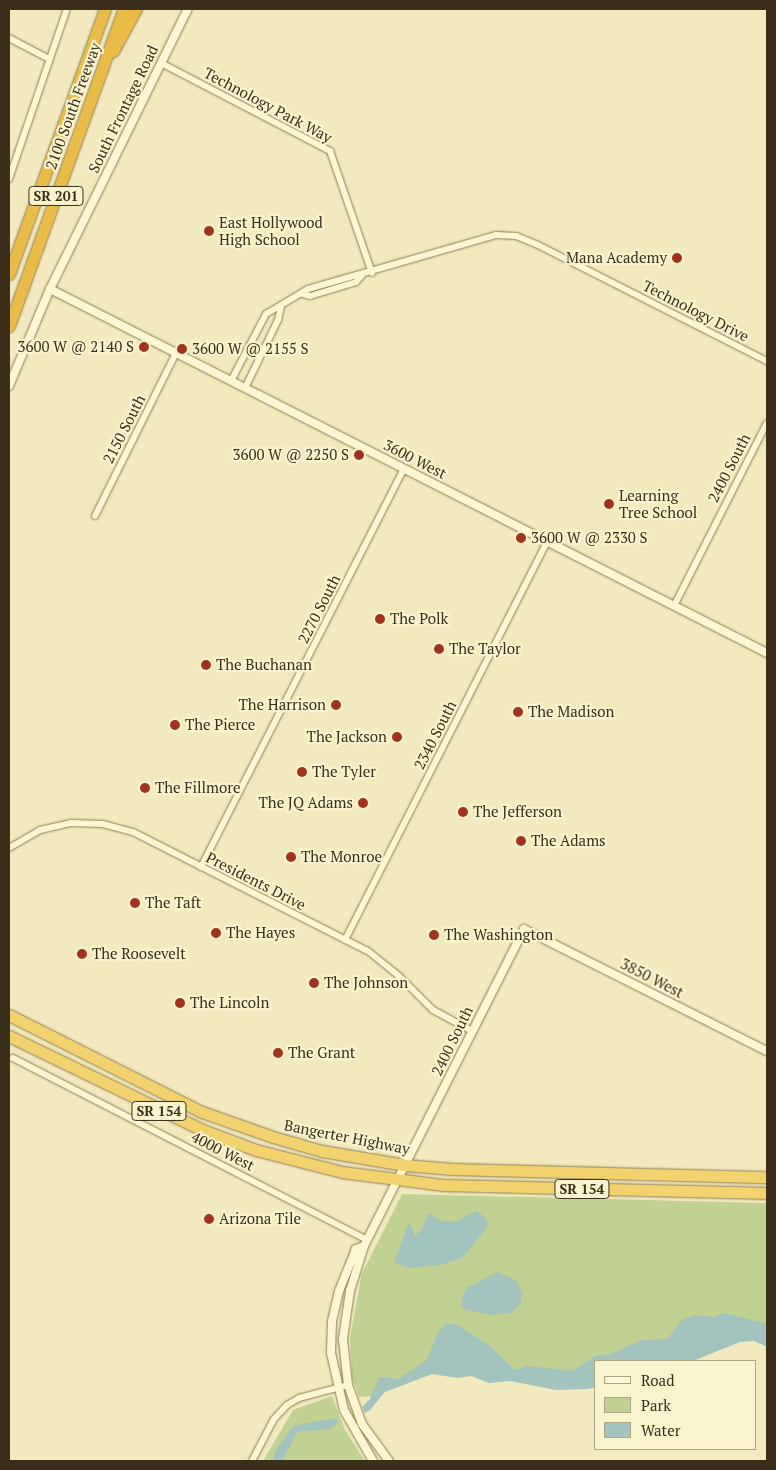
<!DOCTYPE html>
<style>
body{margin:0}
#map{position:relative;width:776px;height:1470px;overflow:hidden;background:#f2eabe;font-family:"PT Serif",serif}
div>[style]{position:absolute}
.green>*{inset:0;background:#c0d191}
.water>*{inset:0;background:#a2c3be}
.roads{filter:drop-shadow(0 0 1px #8c7b55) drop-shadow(0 0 1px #8c7b55)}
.minor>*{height:6px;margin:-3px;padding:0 3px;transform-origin:3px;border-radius:3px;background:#fcf6d2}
.tertiary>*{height:8px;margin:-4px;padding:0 4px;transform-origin:4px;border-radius:4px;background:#fcf6d2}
.trunk>*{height:11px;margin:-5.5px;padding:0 5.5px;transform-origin:5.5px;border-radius:5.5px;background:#f2d26c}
.motorway>*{height:11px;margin:-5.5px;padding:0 5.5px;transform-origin:5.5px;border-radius:5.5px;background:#eabb46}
.dots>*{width:14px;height:14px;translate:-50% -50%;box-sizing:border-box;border:2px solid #f9f3ce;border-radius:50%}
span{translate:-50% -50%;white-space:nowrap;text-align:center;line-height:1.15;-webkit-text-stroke:4.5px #f9f3ce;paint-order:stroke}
.shield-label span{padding:1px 4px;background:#f9f3ce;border:1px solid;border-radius:4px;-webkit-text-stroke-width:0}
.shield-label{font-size:14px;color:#3a2f1b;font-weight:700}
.street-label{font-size:15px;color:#3a2f1b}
.poi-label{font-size:15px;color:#3a2f1b}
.left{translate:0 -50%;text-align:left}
.right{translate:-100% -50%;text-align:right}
.frame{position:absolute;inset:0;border:10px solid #3a2f1b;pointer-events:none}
.legend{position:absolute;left:594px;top:1360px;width:162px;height:90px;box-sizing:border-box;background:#f9f3ce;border:1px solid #ada586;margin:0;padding:6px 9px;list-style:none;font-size:15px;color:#3a2f1b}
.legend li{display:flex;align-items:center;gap:10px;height:25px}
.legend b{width:25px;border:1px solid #ada586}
</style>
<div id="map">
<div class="green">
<div style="clip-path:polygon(402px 1194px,767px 1203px,767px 1337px,595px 1361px,595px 1375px,427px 1368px,372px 1396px,359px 1397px,352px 1377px,350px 1338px,362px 1273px)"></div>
<div style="clip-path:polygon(332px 1396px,345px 1430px,365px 1461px,263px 1461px,293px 1410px)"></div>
</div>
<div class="water">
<div style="clip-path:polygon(476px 1211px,485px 1217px,488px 1226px,462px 1258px,440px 1265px,409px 1268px,394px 1263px,408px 1225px,411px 1225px,415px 1236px,422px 1229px,428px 1213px,442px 1221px,455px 1222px)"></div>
<div style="clip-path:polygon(497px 1272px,517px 1281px,522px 1294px,520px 1305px,511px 1313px,492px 1315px,463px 1309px,461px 1301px,467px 1288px)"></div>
<div style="clip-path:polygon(724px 1313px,767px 1324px,767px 1347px,754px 1341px,740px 1342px,693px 1361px,595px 1361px,595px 1387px,588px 1389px,556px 1390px,510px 1381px,489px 1383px,471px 1376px,457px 1378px,432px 1374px,385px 1392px,370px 1410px,365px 1413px,362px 1407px,370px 1399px,379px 1377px,398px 1379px,427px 1360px,438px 1332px,447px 1323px,458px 1325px,491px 1347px,515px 1370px,527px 1366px,572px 1371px,595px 1356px,611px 1354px,642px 1340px,667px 1339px,682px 1320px,694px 1315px,715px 1317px)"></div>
<div style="clip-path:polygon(336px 1418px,338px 1423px,329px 1429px,297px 1432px,282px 1461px,273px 1461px,275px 1451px,293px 1426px)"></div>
</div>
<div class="roads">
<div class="minor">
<div style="left:9px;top:38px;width:45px;rotate:27.7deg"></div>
<div style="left:161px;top:63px;width:191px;rotate:27.5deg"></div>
<div style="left:330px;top:151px;width:129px;rotate:71deg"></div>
<div style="left:9px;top:179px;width:180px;rotate:-71.2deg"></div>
<div style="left:303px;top:294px;width:7px;rotate:16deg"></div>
<div style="left:310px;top:296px;width:48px;rotate:-16.9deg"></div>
<div style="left:356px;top:282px;width:9px;rotate:-49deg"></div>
<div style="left:231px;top:381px;width:76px;rotate:-62.4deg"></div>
<div style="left:266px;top:314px;width:49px;rotate:-30.8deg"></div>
<div style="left:308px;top:289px;width:196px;rotate:-16deg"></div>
<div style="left:496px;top:235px;width:20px;rotate:3deg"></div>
<div style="left:516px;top:236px;width:24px;rotate:22deg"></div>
<div style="left:538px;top:245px;width:257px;rotate:26.9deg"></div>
<div style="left:245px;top:388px;width:76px;rotate:-64.1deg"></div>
<div style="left:278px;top:320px;width:13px;rotate:-77deg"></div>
<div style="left:95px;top:516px;width:182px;rotate:-63.6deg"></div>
<div style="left:674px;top:606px;width:205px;rotate:-63.1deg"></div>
<div style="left:9px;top:848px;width:36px;rotate:-30deg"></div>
<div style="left:40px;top:830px;width:32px;rotate:-13deg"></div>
<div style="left:71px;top:823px;width:32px;rotate:2deg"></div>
<div style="left:103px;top:824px;width:31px;rotate:15deg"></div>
<div style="left:133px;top:832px;width:263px;rotate:26.9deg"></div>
<div style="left:368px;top:951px;width:40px;rotate:39deg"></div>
<div style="left:399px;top:976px;width:48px;rotate:45deg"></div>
<div style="left:433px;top:1010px;width:44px;rotate:28.3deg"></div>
<div style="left:201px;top:867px;width:447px;rotate:-63deg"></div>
<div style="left:345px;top:940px;width:447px;rotate:-63.1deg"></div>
<div style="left:13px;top:1058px;width:398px;rotate:27.2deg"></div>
<div style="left:252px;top:1461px;width:47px;rotate:-62.4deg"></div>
<div style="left:274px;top:1419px;width:19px;rotate:-47deg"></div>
<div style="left:287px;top:1405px;width:14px;rotate:-30deg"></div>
<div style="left:299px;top:1398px;width:51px;rotate:-14.9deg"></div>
</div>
<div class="tertiary">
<div style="left:50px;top:289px;width:804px;rotate:26.92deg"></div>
<div style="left:9px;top:386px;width:105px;rotate:-67.1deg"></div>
<div style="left:50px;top:289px;width:312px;rotate:-63.8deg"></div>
<div style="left:364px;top:1246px;width:9px;rotate:159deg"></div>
<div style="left:356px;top:1249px;width:45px;rotate:112deg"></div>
<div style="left:339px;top:1291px;width:32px;rotate:103deg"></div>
<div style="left:332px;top:1322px;width:31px;rotate:92deg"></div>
<div style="left:331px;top:1353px;width:58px;rotate:77.2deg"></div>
<div style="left:344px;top:1410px;width:59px;rotate:60.4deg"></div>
<div style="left:389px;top:1461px;width:46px;rotate:-126.1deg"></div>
<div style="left:362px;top:1424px;width:41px;rotate:-109.7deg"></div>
<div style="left:348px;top:1385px;width:46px;rotate:-96.2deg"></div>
<div style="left:343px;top:1339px;width:49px;rotate:-81.7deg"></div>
<div style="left:350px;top:1291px;width:47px;rotate:-72.7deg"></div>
<div style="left:364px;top:1246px;width:355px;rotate:-63.2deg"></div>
<div style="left:524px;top:929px;width:272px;rotate:26.7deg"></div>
</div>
<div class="trunk">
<div style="left:9px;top:1015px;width:216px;rotate:26.7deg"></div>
<div style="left:202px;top:1112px;width:75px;rotate:19.4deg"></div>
<div style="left:273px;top:1137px;width:51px;rotate:15.9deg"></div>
<div style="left:322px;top:1151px;width:84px;rotate:9.6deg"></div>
<div style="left:405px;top:1165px;width:47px;rotate:4.9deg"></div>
<div style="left:452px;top:1169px;width:315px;rotate:1.5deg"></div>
<div style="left:9px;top:1036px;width:218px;rotate:25.9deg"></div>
<div style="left:205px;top:1131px;width:54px;rotate:20.4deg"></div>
<div style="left:256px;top:1150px;width:89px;rotate:14.3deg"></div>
<div style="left:342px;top:1172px;width:103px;rotate:7.3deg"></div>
<div style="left:444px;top:1185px;width:323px;rotate:1.4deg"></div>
</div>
<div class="motorway">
<div style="left:113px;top:51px;width:48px;rotate:-61.3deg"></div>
<div style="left:9px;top:274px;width:282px;rotate:-70.1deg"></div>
<div style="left:9px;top:326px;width:337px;rotate:-70.1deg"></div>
</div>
</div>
<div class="dots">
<div style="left:209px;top:231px;background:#a1321f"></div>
<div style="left:677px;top:258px;background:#a1321f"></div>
<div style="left:144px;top:347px;background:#a1321f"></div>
<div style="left:182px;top:349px;background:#a1321f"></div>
<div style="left:359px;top:455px;background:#a1321f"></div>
<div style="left:609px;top:504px;background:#a1321f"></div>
<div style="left:521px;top:538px;background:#a1321f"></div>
<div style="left:380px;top:619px;background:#a1321f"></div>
<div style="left:439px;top:649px;background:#a1321f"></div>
<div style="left:206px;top:665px;background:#a1321f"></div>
<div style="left:336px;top:705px;background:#a1321f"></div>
<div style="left:518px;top:712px;background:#a1321f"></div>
<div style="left:175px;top:725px;background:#a1321f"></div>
<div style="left:397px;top:737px;background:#a1321f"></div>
<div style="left:302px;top:772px;background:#a1321f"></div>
<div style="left:145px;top:788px;background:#a1321f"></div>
<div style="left:363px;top:803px;background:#a1321f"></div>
<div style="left:463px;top:812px;background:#a1321f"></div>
<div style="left:521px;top:841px;background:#a1321f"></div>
<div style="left:291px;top:857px;background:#a1321f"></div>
<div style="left:135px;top:903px;background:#a1321f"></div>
<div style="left:216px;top:933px;background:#a1321f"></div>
<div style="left:434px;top:935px;background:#a1321f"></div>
<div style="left:82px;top:954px;background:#a1321f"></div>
<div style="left:314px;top:983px;background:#a1321f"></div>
<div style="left:180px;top:1003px;background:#a1321f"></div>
<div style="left:278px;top:1053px;background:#a1321f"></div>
<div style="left:209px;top:1219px;background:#a1321f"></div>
</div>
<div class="shield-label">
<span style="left:56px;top:196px">SR 201</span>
<span style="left:159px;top:1111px">SR 154</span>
<span style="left:582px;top:1189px">SR 154</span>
</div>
<div class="street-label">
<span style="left:268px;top:105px;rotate:28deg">Technology Park Way</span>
<span style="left:73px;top:106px;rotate:-70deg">2100 South Freeway</span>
<span style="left:123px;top:109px;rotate:-64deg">South Frontage Road</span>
<span style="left:696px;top:311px;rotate:27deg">Technology Drive</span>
<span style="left:124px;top:429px;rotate:-63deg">2150 South</span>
<span style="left:415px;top:459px;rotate:27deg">3600 West</span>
<span style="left:729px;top:468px;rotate:-63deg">2400 South</span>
<span style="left:319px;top:609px;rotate:-63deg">2270 South</span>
<span style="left:435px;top:735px;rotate:-63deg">2340 South</span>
<span style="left:256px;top:881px;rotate:27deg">Presidents Drive</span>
<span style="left:652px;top:978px;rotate:27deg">3850 West</span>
<span style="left:452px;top:1041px;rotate:-64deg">2400 South</span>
<span style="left:347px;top:1137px;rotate:11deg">Bangerter Highway</span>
<span style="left:223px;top:1151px;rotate:27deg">4000 West</span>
</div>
<div class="poi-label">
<span class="left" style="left:219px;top:231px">East Hollywood<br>High School</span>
<span class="right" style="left:667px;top:258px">Mana Academy</span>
<span class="right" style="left:134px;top:347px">3600 W @ 2140 S</span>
<span class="left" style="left:192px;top:349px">3600 W @ 2155 S</span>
<span class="right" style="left:349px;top:455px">3600 W @ 2250 S</span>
<span class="left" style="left:619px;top:504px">Learning<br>Tree School</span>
<span class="left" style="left:531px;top:538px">3600 W @ 2330 S</span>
<span class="left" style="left:390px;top:619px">The Polk</span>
<span class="left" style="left:449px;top:649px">The Taylor</span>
<span class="left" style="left:216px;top:665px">The Buchanan</span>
<span class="right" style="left:326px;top:705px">The Harrison</span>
<span class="left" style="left:528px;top:712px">The Madison</span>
<span class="left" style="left:185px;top:725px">The Pierce</span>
<span class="right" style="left:387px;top:737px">The Jackson</span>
<span class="left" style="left:312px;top:772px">The Tyler</span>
<span class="left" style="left:155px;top:788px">The Fillmore</span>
<span class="right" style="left:353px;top:803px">The JQ Adams</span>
<span class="left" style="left:473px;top:812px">The Jefferson</span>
<span class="left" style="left:531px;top:841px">The Adams</span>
<span class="left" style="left:301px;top:857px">The Monroe</span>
<span class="left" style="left:145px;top:903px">The Taft</span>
<span class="left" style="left:226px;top:933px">The Hayes</span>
<span class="left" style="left:444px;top:935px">The Washington</span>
<span class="left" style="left:92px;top:954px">The Roosevelt</span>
<span class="left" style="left:324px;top:983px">The Johnson</span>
<span class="left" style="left:190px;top:1003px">The Lincoln</span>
<span class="left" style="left:288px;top:1053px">The Grant</span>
<span class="left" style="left:219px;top:1219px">Arizona Tile</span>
</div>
<div class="frame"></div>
<ul class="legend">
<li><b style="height:6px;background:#fcf6d2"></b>Road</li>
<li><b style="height:14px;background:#c0d191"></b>Park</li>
<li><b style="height:14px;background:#a2c3be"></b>Water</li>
</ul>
</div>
